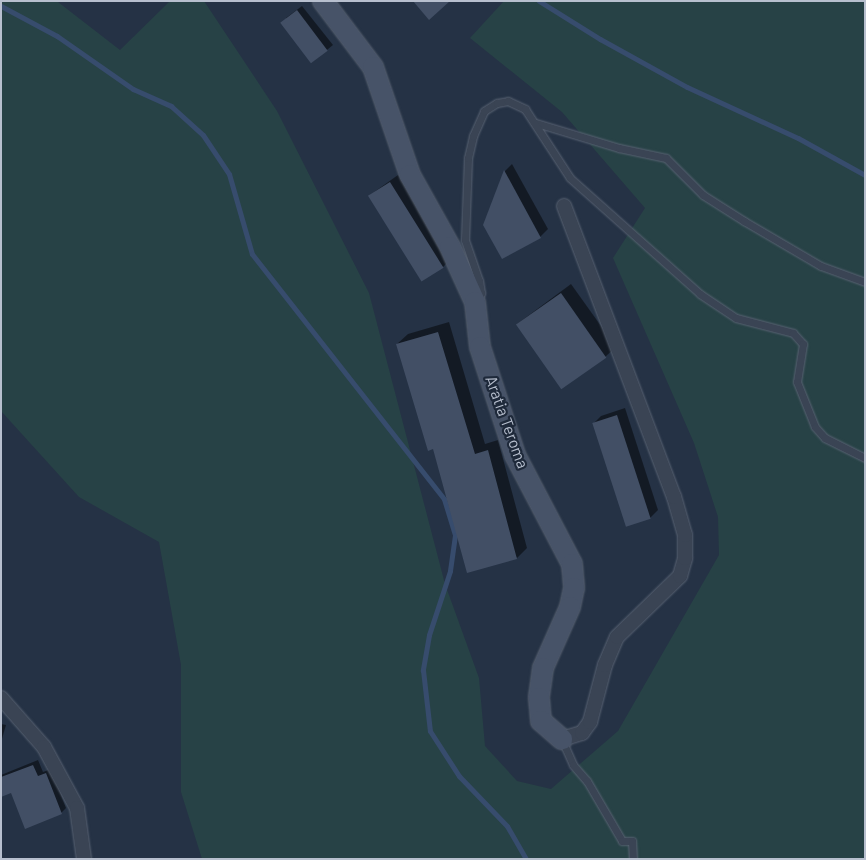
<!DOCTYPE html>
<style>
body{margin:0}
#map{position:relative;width:866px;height:860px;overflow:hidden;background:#253245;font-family:Barlow,sans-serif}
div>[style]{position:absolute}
.green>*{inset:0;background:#274246}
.shadow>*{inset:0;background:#0007}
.stream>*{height:5px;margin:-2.5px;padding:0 2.5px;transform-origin:2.5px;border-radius:2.5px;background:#374c6d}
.building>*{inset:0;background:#424f65;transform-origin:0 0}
.roads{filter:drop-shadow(0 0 1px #586272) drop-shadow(0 0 1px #586272)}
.service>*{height:7px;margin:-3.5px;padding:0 3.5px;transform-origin:3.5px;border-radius:3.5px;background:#3a4454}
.minor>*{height:14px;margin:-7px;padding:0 7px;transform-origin:7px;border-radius:7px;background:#3a4454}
.secondary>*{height:20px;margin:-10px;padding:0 10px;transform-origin:10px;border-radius:10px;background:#475368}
span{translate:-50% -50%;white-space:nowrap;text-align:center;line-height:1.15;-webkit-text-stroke:4.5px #1e293a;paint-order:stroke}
.street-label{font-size:16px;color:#b7bfce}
.frame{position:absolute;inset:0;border:2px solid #b7bfce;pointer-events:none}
</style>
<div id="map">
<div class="green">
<div style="clip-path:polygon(1px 1px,58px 2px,120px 50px,170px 1px,204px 1px,277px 111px,369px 293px,445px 584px,479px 678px,485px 746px,517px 781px,551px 789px,618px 731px,719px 555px,718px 517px,694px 443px,613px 258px,645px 208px,562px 112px,470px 38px,504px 1px,865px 1px,865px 859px,202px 859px,181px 792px,181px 665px,159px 542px,79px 497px,1px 411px)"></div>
</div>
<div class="shadow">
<div style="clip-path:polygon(302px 6px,333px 45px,312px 62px,286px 18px)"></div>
<div style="clip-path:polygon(512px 164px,548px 229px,540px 237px,502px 258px,484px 225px,505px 171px)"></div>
<div style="clip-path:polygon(398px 175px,450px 260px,442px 268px,370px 195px)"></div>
<div style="clip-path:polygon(571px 284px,616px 347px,605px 357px,517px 324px)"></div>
<div style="clip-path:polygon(449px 322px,485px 444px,498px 440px,527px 548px,517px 558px,434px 448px,397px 344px,408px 334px)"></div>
<div style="clip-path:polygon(625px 408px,658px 510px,650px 518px,593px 424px,601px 416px)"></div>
<div style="clip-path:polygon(1px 724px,6px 725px,1px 742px)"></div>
<div style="clip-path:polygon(38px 760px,43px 772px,51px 769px,66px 808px,61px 813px,12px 792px,1px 795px,1px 775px)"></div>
</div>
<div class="stream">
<div style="left:539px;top:1px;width:72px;rotate:31.9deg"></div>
<div style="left:600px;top:39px;width:99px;rotate:28.9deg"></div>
<div style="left:687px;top:87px;width:122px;rotate:24.7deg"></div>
<div style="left:798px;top:138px;width:77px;rotate:28.9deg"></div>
<div style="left:1px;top:6px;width:64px;rotate:28.2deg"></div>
<div style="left:57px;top:36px;width:93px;rotate:34.9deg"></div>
<div style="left:133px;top:89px;width:42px;rotate:24.1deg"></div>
<div style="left:171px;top:106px;width:43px;rotate:42.2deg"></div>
<div style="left:203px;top:135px;width:47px;rotate:56.3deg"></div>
<div style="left:229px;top:174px;width:83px;rotate:74deg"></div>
<div style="left:252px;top:254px;width:311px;rotate:51.9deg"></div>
<div style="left:444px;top:499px;width:38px;rotate:73deg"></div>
<div style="left:455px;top:535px;width:36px;rotate:98deg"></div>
<div style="left:450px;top:571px;width:67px;rotate:108.2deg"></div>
<div style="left:429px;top:635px;width:36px;rotate:100deg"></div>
<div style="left:423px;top:670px;width:61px;rotate:83.5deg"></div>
<div style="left:430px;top:731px;width:54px;rotate:57.2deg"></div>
<div style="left:459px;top:776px;width:69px;rotate:46.2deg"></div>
<div style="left:507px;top:826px;width:38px;rotate:60deg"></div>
</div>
<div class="building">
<div style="clip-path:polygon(413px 1px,450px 1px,429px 20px)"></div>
<div style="left:297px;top:10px;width:51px;height:21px;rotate:53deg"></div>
<div style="clip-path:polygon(504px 170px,541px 238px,502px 259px,483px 225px)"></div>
<div style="left:390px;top:182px;width:101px;height:26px;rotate:58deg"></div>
<div style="left:561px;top:293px;width:79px;height:55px;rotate:55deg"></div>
<div style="clip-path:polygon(438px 332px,475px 454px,488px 450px,517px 559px,467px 573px,433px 449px,428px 451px,396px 344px)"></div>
<div style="left:617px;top:415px;width:109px;height:26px;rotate:72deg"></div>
<div style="clip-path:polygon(33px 765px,38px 776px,46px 773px,62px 814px,25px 829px,11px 793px,1px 797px,1px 777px)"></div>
</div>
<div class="roads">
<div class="service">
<div style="left:536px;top:123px;width:87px;rotate:16.8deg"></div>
<div style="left:619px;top:148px;width:48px;rotate:12deg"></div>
<div style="left:666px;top:158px;width:52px;rotate:45deg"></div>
<div style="left:703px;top:195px;width:49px;rotate:32.4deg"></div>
<div style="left:744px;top:221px;width:89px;rotate:30.3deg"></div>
<div style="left:821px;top:266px;width:47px;rotate:20deg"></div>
<div style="left:478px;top:298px;width:6px;rotate:-59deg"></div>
<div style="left:481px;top:293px;width:12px;rotate:-99deg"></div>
<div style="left:479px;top:281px;width:43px;rotate:-108.9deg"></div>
<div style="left:465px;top:240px;width:82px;rotate:-87.9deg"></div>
<div style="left:468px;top:158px;width:23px;rotate:-77deg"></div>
<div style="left:473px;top:136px;width:27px;rotate:-66deg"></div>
<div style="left:484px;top:111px;width:15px;rotate:-32deg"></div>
<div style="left:497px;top:103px;width:11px;rotate:-10deg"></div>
<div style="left:508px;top:101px;width:19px;rotate:25deg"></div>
<div style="left:525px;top:109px;width:82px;rotate:56.9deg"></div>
<div style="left:570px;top:178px;width:174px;rotate:41.7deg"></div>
<div style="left:700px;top:294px;width:43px;rotate:33.7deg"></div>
<div style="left:736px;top:318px;width:59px;rotate:14.7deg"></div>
<div style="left:793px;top:333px;width:15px;rotate:48deg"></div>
<div style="left:803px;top:344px;width:38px;rotate:99deg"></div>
<div style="left:797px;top:382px;width:48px;rotate:68.2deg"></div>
<div style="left:815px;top:427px;width:15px;rotate:48deg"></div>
<div style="left:825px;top:438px;width:45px;rotate:26.6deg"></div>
<div style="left:562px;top:740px;width:27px;rotate:66deg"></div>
<div style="left:573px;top:765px;width:21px;rotate:49deg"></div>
<div style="left:587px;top:781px;width:69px;rotate:59.7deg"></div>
<div style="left:622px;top:841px;width:10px"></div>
<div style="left:632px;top:841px;width:18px;rotate:87deg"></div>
</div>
<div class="minor">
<div style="left:1px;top:698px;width:65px;rotate:48.7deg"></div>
<div style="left:44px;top:747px;width:69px;rotate:61.6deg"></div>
<div style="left:77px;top:808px;width:51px;rotate:82.2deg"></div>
<div style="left:562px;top:739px;width:21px;rotate:-17deg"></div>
<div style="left:582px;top:733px;width:14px;rotate:-54deg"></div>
<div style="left:590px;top:722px;width:59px;rotate:-75.3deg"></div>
<div style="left:605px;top:665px;width:30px;rotate:-67deg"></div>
<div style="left:617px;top:637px;width:88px;rotate:-44.1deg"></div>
<div style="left:680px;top:576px;width:19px;rotate:-74deg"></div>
<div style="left:685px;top:558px;width:23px;rotate:-90deg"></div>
<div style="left:685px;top:535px;width:40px;rotate:-106deg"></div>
<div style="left:674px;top:497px;width:311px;rotate:-110.7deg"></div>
</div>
<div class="secondary">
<div style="left:323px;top:1px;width:83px;rotate:52.9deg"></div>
<div style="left:373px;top:67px;width:114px;rotate:71.1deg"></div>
<div style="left:410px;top:175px;width:82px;rotate:60.9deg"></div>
<div style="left:450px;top:247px;width:60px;rotate:65.6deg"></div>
<div style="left:475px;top:302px;width:45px;rotate:83.7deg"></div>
<div style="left:480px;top:347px;width:114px;rotate:72deg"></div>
<div style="left:515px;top:455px;width:123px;rotate:62.4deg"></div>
<div style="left:572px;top:564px;width:24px;rotate:85deg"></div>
<div style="left:574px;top:588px;width:19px;rotate:102deg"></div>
<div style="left:570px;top:607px;width:67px;rotate:113.9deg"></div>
<div style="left:543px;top:668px;width:30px;rotate:98deg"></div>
<div style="left:539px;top:698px;width:23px;rotate:85deg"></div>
<div style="left:541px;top:721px;width:28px;rotate:41deg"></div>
</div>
</div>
<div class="street-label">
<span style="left:507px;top:422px;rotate:70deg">Aratia Teroma</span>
</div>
<div class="frame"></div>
</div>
